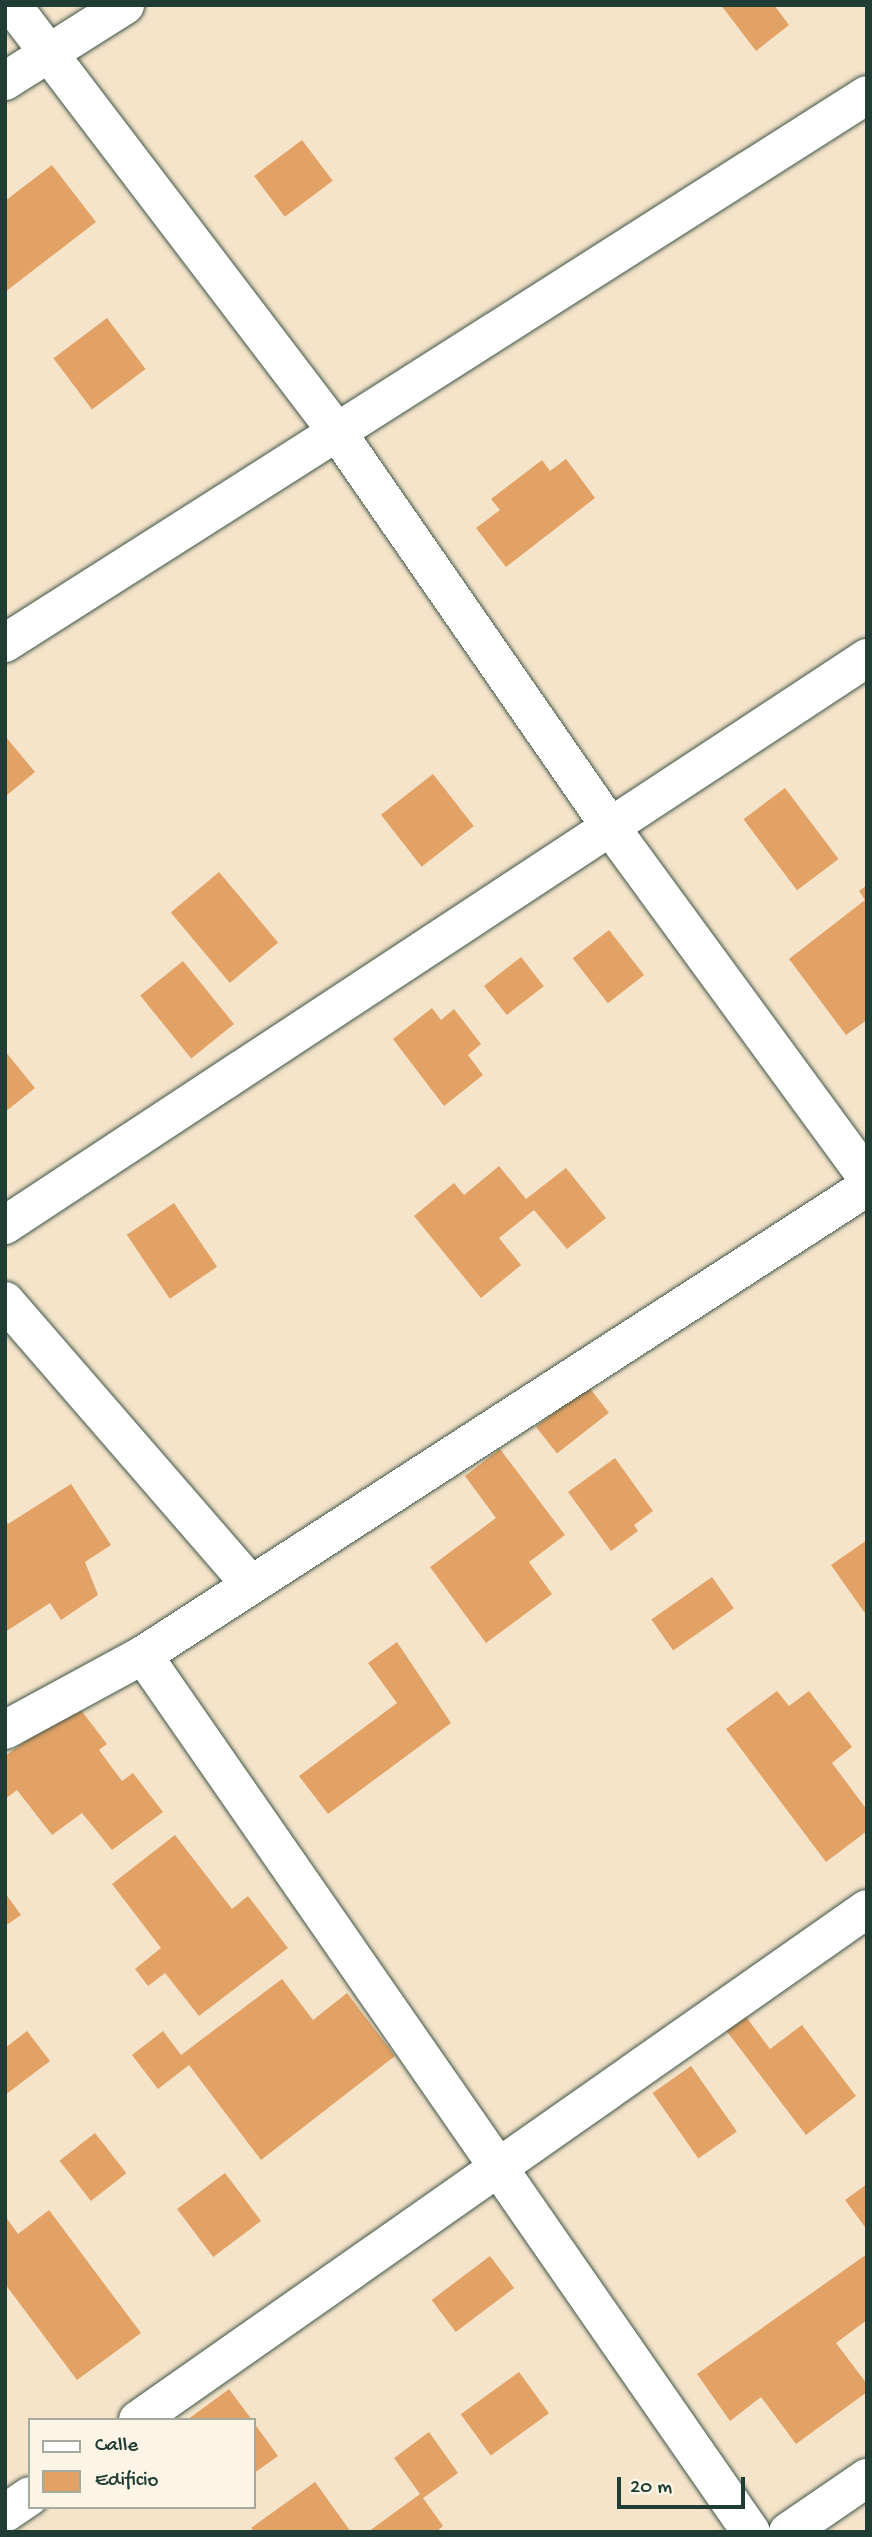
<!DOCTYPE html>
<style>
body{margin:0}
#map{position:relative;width:872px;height:2537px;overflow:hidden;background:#f5e4c9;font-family:"Gochi Hand",sans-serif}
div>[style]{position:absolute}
.building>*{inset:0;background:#e3a265;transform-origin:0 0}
.roads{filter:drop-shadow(0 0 2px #3f564a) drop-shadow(0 0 2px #3f564a)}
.minor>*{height:38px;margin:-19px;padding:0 19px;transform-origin:19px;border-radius:19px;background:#fff}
span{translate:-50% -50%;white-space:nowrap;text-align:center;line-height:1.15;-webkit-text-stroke:5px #fcf5e5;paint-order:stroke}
.frame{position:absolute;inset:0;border:7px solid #1f3d34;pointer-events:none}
.legend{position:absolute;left:28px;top:2418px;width:228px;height:91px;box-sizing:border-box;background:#fcf5e5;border:2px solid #a4ab9e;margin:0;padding:9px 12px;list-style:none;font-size:21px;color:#1f3d34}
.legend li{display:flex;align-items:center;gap:14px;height:35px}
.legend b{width:35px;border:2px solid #a4ab9e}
.scale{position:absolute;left:617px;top:2477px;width:128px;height:32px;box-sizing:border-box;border:4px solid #1f3d34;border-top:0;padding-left:9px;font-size:21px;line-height:24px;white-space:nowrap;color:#1f3d34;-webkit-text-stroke:5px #fcf5e5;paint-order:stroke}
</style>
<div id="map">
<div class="building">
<div style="clip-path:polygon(721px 5px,774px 5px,789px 25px,756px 51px)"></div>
<div style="left:302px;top:140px;width:51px;height:60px;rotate:53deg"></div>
<div style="clip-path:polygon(52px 165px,96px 222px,5px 292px,5px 201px)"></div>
<div style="left:107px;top:318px;width:64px;height:67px;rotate:53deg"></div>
<div style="clip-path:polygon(566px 459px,595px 498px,506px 567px,476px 528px,500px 510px,491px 499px,542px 460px,550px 471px)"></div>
<div style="clip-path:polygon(5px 736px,35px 772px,7px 795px,5px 793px)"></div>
<div style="left:433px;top:774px;width:66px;height:66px;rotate:52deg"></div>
<div style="left:785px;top:788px;width:89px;height:52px;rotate:53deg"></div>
<div style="left:219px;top:872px;width:92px;height:63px;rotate:50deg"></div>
<div style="clip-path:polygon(867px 885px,867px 1020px,846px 1035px,789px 959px,865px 900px,859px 891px)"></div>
<div style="left:609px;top:930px;width:57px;height:46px;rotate:52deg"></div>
<div style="left:521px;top:957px;width:37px;height:47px;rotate:52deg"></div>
<div style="left:183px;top:961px;width:81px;height:55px;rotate:51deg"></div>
<div style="clip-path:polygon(432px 1008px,441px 1020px,454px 1009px,481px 1044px,468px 1055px,483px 1075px,444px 1106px,393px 1039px)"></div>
<div style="clip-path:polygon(5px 1051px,35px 1088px,5px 1112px)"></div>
<div style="clip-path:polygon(499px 1166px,526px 1199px,566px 1168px,606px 1218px,567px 1249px,534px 1210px,499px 1238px,521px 1265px,481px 1298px,414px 1216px,454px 1183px,464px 1195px)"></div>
<div style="left:174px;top:1203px;width:77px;height:57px;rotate:56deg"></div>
<div style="left:588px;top:1386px;width:34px;height:66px;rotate:52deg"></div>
<div style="clip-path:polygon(500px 1449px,565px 1535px,529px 1562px,552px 1594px,486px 1643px,430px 1567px,496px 1518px,465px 1476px)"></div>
<div style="clip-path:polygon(615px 1458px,653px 1511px,634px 1525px,638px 1531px,611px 1551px,568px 1492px)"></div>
<div style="clip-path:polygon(71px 1484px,111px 1545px,85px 1562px,98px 1595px,61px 1620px,50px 1603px,5px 1632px,5px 1520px,8px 1524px)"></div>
<div style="clip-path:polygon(867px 1540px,867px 1616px,831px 1565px)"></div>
<div style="left:712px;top:1577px;width:38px;height:74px;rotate:55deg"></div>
<div style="clip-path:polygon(397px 1642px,451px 1723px,328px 1814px,299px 1776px,397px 1703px,368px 1663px)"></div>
<div style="clip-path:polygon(777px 1691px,789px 1706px,809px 1691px,852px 1747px,832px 1763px,867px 1810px,867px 1831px,826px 1862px,726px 1729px)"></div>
<div style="clip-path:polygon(77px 1705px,107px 1744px,99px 1750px,122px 1781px,133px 1773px,163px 1812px,112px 1850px,82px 1813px,52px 1835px,17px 1790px,5px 1799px,5px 1756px)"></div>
<div style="clip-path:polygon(175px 1835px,232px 1909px,248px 1896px,288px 1948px,199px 2016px,165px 1973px,148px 1986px,135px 1969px,161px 1948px,112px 1884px)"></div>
<div style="clip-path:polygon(5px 1893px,21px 1915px,5px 1926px)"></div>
<div style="clip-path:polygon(282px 1979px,313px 2020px,347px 1993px,395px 2056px,261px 2160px,189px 2065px,158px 2089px,132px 2055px,163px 2031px,181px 2055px)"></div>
<div style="clip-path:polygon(744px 2014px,770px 2049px,802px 2025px,856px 2096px,806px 2135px,725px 2029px)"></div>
<div style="clip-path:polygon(27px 2031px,50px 2061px,5px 2095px,5px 2048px)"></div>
<div style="left:691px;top:2066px;width:80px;height:47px;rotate:55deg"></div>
<div style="left:95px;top:2133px;width:51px;height:45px;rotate:52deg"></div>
<div style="left:225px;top:2173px;width:60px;height:60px;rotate:53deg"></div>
<div style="clip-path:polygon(867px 2184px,867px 2226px,865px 2227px,845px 2200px)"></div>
<div style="clip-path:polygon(49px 2210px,141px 2333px,77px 2380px,5px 2284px,5px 2216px,18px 2234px)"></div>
<div style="clip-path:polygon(867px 2254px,867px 2320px,836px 2343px,867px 2384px,867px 2392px,796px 2444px,761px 2397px,730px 2421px,697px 2374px)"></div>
<div style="left:490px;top:2256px;width:40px;height:73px;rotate:53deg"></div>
<div style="left:519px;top:2372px;width:51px;height:72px;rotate:54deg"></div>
<div style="clip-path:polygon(229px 2389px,252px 2420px,187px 2420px)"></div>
<div style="clip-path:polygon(254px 2423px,278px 2456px,254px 2473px)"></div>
<div style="clip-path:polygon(429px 2432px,458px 2473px,423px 2498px,443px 2526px,436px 2532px,368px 2532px,420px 2494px,394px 2458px)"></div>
<div style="clip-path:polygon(315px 2482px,351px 2532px,255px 2532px,251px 2528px)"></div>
</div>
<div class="roads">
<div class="minor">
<div style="left:12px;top:5px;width:537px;rotate:52.72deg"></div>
<div style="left:337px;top:432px;width:478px;rotate:55.3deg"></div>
<div style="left:609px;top:825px;width:437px;rotate:53.8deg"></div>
<div style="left:5px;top:81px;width:142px;rotate:-32.3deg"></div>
<div style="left:5px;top:643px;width:1021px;rotate:-32.45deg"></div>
<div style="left:5px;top:1225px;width:1032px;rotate:-33.34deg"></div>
<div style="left:5px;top:1301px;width:373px;rotate:49.1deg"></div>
<div style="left:143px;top:1655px;width:1067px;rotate:55.27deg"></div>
<div style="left:5px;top:1730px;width:157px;rotate:-28.5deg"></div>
<div style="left:143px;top:1655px;width:862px;rotate:-32.88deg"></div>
<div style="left:138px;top:2420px;width:890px;rotate:-35.03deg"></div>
<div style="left:5px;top:2513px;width:30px;rotate:-34deg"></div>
<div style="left:788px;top:2532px;width:96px;rotate:-34.4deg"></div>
</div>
</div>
<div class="frame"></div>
<ul class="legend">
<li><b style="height:9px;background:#fff"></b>Calle</li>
<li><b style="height:19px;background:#e3a265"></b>Edificio</li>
</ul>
<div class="scale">20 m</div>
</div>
